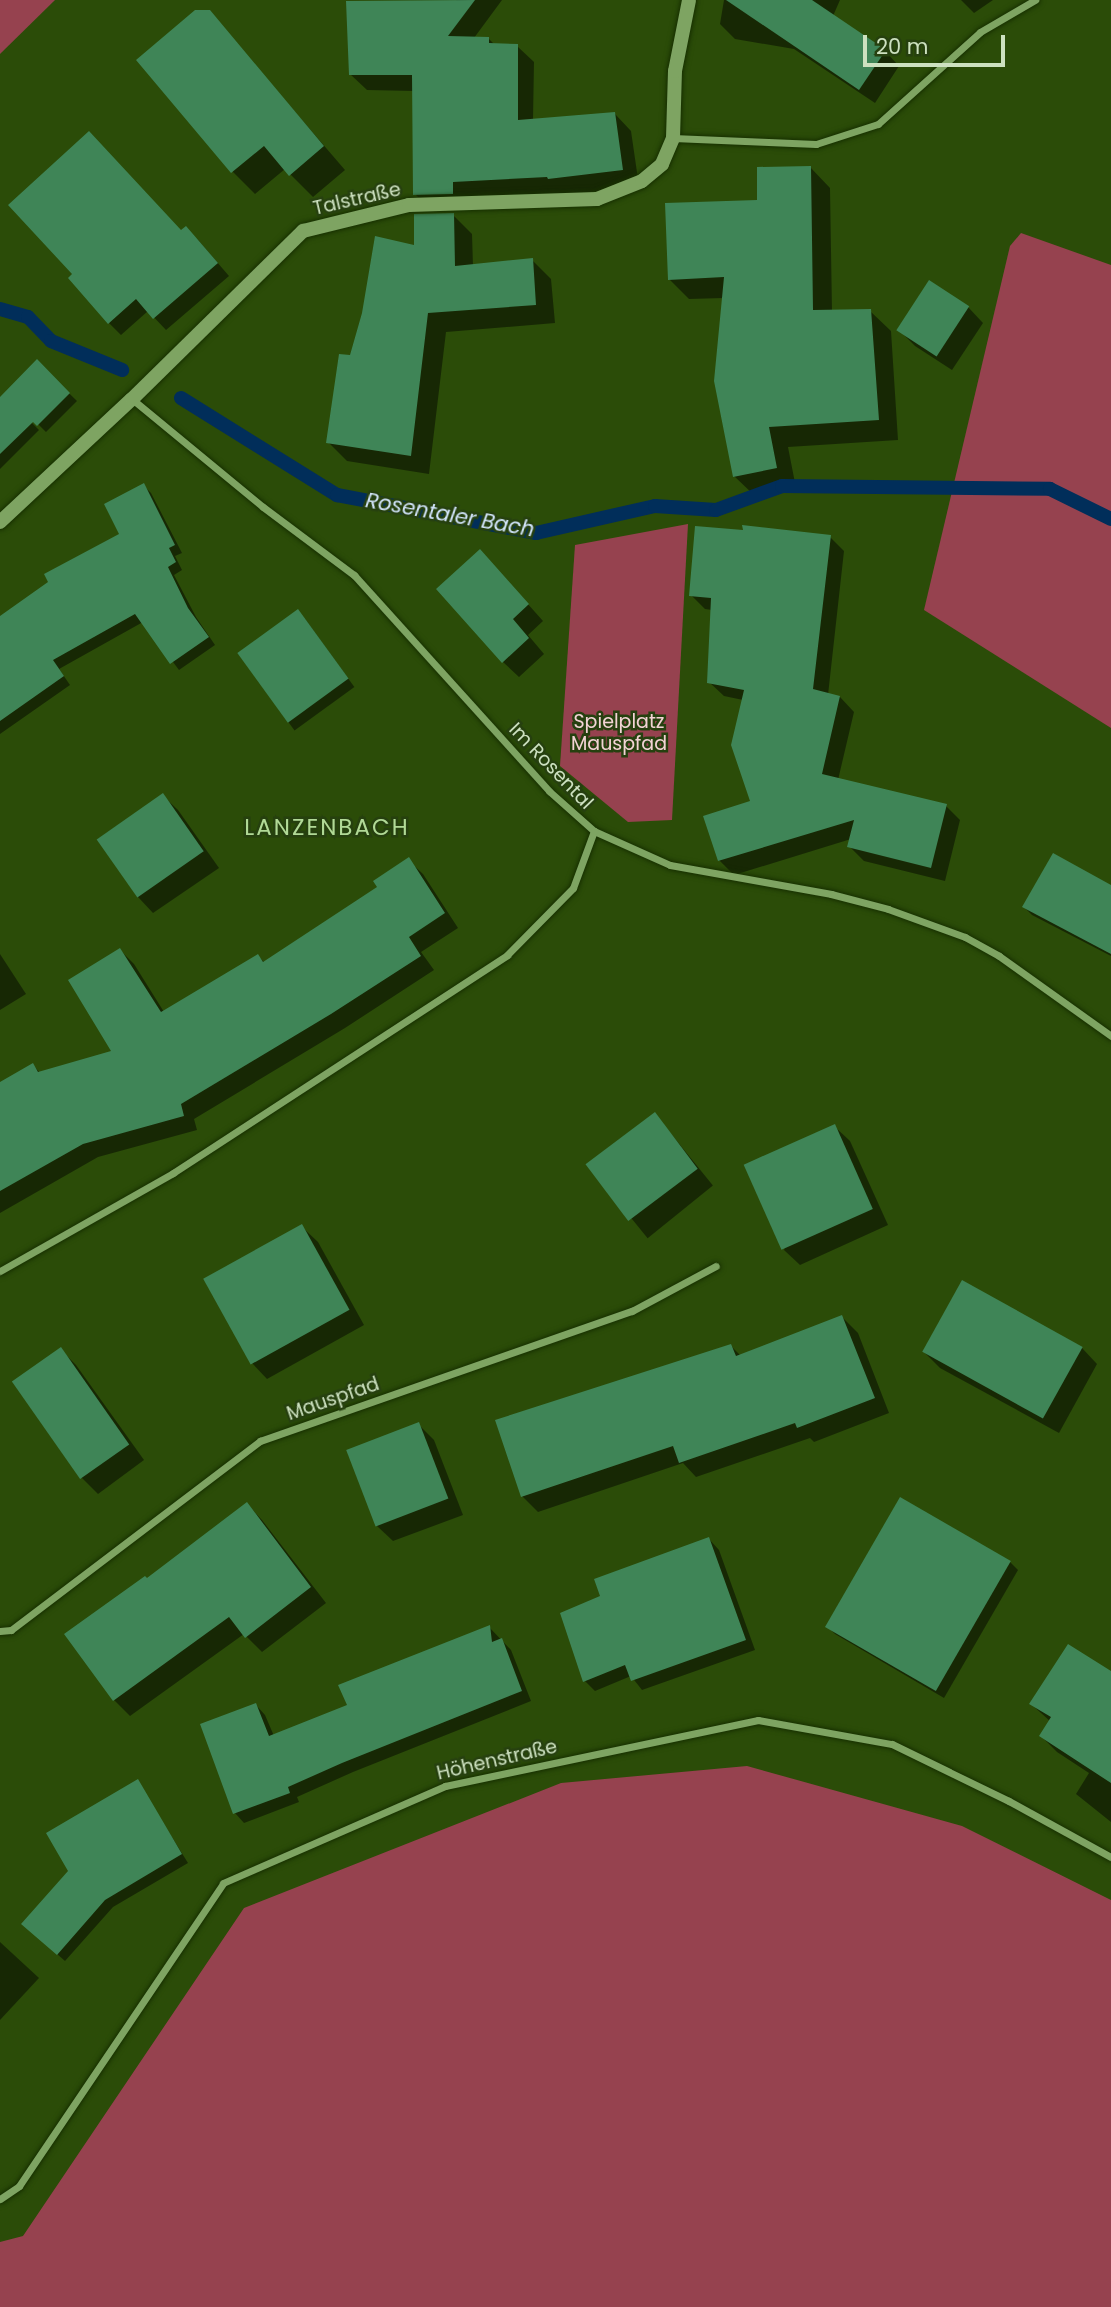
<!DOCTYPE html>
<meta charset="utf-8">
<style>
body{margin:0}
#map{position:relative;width:1111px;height:2307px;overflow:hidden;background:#2b4c08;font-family:Poppins,sans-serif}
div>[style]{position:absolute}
.green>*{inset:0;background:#96424f}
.shadow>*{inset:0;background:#0007;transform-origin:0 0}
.stream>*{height:14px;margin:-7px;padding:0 7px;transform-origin:7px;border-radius:7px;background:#012e5a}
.building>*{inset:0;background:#3f8557;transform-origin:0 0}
.roads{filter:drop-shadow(0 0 2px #173000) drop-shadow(0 0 2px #173000)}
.street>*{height:7px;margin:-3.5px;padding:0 3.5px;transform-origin:3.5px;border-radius:3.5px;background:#7ea462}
.secondary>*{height:14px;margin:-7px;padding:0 7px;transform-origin:7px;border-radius:7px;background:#7ea462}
span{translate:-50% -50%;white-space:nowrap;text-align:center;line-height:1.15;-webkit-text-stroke:5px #26400f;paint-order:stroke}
.street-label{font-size:19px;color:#cde1c0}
.park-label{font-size:19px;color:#f3d3d5}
.water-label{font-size:21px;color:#d3e5fc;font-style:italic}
.quarter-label{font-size:23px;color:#b1d996;letter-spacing:2px}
.scale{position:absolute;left:863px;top:35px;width:142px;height:32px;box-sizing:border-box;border:4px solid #cde1c0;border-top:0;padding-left:9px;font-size:21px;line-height:24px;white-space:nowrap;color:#cde1c0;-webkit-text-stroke:5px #26400f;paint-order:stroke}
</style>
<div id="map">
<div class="green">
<div style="clip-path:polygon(0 0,55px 0,0 54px)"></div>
<div style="clip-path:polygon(1021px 233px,1111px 265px,1111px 728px,924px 610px,1010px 246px)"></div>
<div style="clip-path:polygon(688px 524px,672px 820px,628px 822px,560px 766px,575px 545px)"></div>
<div style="clip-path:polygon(747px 1766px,962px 1826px,1111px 1900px,1111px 2307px,0 2307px,0 2242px,23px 2236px,244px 1908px,561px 1783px)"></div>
</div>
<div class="shadow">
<div style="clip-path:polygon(457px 0,502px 0,474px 38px,488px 38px,495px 45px,517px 46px,534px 62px,533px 120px,615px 114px,631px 131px,639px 186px,566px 195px,469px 197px,432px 211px,415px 194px,414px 91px,367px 90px,350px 74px)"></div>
<div style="clip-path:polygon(724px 0,840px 0,833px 16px,885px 51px,899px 66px,875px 103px,794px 49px,735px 39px,720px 24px)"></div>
<div style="clip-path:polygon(961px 0,993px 0,974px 13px)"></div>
<div style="clip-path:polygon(209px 12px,345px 170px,313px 197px,285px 169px,255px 194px,233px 172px)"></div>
<div style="clip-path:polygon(810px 167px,830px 188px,832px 311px,870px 311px,891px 331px,898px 440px,788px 447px,796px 488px,755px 496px,734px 476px,724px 298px,689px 299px,669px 279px,759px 202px)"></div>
<div style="clip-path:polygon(453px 215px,472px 234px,473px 266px,532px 260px,551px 279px,555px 323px,446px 332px,429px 474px,347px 461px,328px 442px,416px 247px)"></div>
<div style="clip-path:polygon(181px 232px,198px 240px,229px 276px,166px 330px,148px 311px,121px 335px,109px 323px)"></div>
<div style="clip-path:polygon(968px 307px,983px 323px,952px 370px,915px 346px,899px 330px)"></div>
<div style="clip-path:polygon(37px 362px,77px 401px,46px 432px,32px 418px,30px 421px,39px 430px,0 469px,0 400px)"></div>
<div style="clip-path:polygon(144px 486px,151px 493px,182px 553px,175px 556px,182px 570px,174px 575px,196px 617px,215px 645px,179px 670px,143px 622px,59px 669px,70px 685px,0 734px,0 618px,121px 534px)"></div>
<div style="clip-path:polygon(830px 537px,844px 551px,828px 695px,840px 697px,854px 712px,838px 780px,946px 806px,960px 820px,945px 881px,864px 861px,849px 846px,851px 839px,734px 875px,719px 860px,753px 802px,743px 700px,724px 696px,709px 682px,712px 610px,705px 609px,691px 595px)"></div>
<div style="clip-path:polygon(495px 567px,543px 621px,528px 635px,544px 654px,519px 677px,503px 662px)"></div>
<div style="left:305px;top:619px;width:84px;height:74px;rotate:54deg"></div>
<div style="clip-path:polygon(162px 795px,178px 810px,219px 868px,153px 913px,138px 897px,98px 839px)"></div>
<div style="clip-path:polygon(408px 860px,423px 874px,458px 928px,421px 952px,434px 970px,345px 1028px,194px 1119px,197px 1130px,98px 1157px,0 1213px,0 1084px,33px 1065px,40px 1073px,113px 1052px,120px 950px,134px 964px,164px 1012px,258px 956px,265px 963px,380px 888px)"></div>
<div style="clip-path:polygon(1111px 887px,1111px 956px,1032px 915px,1024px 907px)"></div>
<div style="clip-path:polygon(0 954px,26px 994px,0 1010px)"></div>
<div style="left:655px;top:1114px;width:92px;height:84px;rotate:51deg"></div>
<div style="clip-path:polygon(834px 1126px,850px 1141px,888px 1225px,800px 1265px,784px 1250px)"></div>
<div style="clip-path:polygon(302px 1227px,318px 1242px,364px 1325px,267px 1379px,252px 1363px,206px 1280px)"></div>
<div style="clip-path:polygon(842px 1317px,858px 1333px,889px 1413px,814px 1442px,810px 1438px,696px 1477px,683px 1463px,538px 1512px,522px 1496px,731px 1346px,741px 1356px)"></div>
<div style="clip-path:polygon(1082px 1348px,1097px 1364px,1059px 1433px,940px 1368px,924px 1352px)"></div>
<div style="clip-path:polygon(60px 1349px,76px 1365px,144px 1460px,98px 1494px,82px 1478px,14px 1382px)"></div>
<div style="clip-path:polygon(418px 1424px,434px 1440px,463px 1515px,393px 1541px,377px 1526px)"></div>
<div style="clip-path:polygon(901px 1500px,1010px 1562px,1018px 1570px,944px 1698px,835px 1634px,828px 1627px)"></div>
<div style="clip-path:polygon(247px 1504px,262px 1520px,326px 1603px,262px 1652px,244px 1634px,130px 1716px,114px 1700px,67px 1635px,147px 1580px)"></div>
<div style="clip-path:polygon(709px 1539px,719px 1550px,755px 1650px,642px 1690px,631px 1676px,595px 1691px,585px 1681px,562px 1614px,602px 1597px)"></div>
<div style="clip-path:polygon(489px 1627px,511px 1650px,531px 1701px,353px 1772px,297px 1797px,299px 1802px,244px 1823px,235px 1813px,256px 1705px,265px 1715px,274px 1736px,349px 1706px)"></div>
<div style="clip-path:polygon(1111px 1673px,1111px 1822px,1076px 1794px,1089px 1773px,1057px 1752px,1041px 1736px,1051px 1722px,1031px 1704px)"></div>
<div style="clip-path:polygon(137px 1781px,188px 1863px,113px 1907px,65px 1961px,31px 1931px,70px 1871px)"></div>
<div style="clip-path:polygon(0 1942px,39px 1978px,0 2020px)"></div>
</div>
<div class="stream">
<div style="left:0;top:309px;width:29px;rotate:16deg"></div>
<div style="left:28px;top:317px;width:33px;rotate:46deg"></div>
<div style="left:51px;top:341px;width:77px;rotate:22.2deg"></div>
<div style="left:181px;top:398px;width:184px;rotate:31.9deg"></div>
<div style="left:337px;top:495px;width:203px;rotate:10.8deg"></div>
<div style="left:536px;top:533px;width:122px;rotate:-12.8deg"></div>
<div style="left:655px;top:506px;width:61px;rotate:3.8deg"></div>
<div style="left:716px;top:510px;width:70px;rotate:-20deg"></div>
<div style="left:782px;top:486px;width:268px;rotate:0.6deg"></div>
<div style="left:1050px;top:489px;width:68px;rotate:26.2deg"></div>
</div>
<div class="building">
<div style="clip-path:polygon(475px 0,448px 36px,489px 37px,489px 43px,518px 44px,518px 120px,615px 112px,623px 170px,548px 179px,547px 177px,453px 182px,453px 194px,413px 195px,412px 75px,349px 75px,346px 1px)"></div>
<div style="clip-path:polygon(726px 0,812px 0,886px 50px,859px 90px)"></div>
<div style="clip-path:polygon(195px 10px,210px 10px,324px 146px,289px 176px,264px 146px,231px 173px,136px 60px)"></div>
<div style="clip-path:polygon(89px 131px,181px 230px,186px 226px,218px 263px,153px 319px,136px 299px,108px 324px,68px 278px,72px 274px,8px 205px)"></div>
<div style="clip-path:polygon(811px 166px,813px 310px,871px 309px,879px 420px,769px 427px,777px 468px,733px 477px,714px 381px,724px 277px,668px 280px,665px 203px,757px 200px,757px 167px)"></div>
<div style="clip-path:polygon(454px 213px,455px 266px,533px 258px,536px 305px,428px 313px,411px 456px,326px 443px,339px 354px,350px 355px,362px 313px,375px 236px,414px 245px,414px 214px)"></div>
<div style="left:929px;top:280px;width:48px;height:60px;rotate:33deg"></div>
<div style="clip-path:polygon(37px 359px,70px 393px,37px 426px,33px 422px,0 454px,0 397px)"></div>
<div style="clip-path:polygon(144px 483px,175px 545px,169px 548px,176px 562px,168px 567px,188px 608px,209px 637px,170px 664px,135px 614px,53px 660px,64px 676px,0 721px,0 616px,48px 582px,44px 574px,119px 534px,104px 504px)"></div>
<div style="clip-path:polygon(742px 525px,831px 535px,813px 689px,840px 696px,822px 774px,947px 804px,931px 868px,847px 847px,854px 820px,718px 861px,703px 816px,750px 801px,731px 745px,744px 690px,707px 683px,711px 598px,689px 596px,695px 526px,743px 530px)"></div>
<div style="clip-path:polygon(480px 549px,529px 604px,513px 619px,529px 638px,502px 663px,436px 589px)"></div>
<div style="left:298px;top:609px;width:86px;height:75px;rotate:54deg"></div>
<div style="left:163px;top:793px;width:71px;height:81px;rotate:55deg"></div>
<div style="clip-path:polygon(1053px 853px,1111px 885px,1111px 954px,1022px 907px)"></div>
<div style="clip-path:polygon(409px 857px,445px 913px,409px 937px,421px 956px,331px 1014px,181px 1104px,184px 1116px,83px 1144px,0 1191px,0 1082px,33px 1063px,38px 1072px,111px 1051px,68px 980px,120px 948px,161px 1012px,258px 954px,263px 962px,377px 887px,373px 881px)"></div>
<div style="left:655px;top:1112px;width:71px;height:87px;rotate:53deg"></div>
<div style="left:835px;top:1124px;width:93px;height:100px;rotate:66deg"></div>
<div style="left:302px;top:1224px;width:98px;height:113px;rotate:61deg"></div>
<div style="left:962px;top:1280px;width:138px;height:82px;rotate:29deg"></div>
<div style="clip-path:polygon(842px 1315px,875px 1398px,797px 1428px,795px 1423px,679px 1463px,673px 1446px,521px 1497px,495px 1420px,731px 1344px,736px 1356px)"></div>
<div style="left:61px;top:1347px;width:119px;height:60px;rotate:55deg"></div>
<div style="left:419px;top:1422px;width:82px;height:78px;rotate:69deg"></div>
<div style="left:900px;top:1497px;width:128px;height:150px;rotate:30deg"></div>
<div style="clip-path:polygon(247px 1502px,311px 1587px,245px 1638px,229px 1617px,113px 1701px,64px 1634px,145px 1576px,147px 1578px)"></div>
<div style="clip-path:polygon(709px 1537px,746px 1640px,631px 1681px,625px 1665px,583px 1682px,560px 1613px,600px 1596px,594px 1579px)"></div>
<div style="clip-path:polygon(490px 1625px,492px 1642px,502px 1638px,522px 1691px,342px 1763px,288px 1787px,290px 1793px,233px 1814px,200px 1724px,256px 1703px,269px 1736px,347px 1705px,338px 1685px)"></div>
<div style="clip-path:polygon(1068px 1644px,1111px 1671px,1111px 1783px,1039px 1736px,1051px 1717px,1029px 1704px)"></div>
<div style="clip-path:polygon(138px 1779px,182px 1854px,105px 1900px,57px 1955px,21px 1924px,68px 1871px,46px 1833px)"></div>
</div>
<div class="roads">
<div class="street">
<div style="left:673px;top:138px;width:143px;rotate:2.4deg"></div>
<div style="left:816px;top:144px;width:65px;rotate:-17.9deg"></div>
<div style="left:878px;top:124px;width:137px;rotate:-42deg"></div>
<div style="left:980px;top:32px;width:64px;rotate:-30.2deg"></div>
<div style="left:132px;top:399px;width:170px;rotate:39.5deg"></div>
<div style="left:263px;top:507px;width:114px;rotate:36.8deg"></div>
<div style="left:354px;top:575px;width:291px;rotate:47.9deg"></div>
<div style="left:549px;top:791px;width:60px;rotate:41.6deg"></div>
<div style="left:594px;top:831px;width:83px;rotate:24.1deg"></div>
<div style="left:670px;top:865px;width:164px;rotate:10.2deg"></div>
<div style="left:831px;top:894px;width:59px;rotate:14.7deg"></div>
<div style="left:888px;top:909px;width:82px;rotate:20deg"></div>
<div style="left:965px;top:937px;width:39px;rotate:29deg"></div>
<div style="left:999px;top:956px;width:138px;rotate:35.5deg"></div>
<div style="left:0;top:1271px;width:199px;rotate:-29.5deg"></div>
<div style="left:173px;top:1173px;width:399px;rotate:-33.1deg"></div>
<div style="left:507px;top:955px;width:94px;rotate:-45.4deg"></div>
<div style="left:573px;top:888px;width:61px;rotate:-69.8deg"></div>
<div style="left:0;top:1631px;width:11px;rotate:-5deg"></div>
<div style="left:11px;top:1630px;width:313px;rotate:-37.2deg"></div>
<div style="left:260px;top:1441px;width:394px;rotate:-19.3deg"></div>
<div style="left:632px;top:1311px;width:95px;rotate:-28.2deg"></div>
<div style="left:0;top:2199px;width:23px;rotate:-34deg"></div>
<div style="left:19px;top:2186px;width:365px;rotate:-56deg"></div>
<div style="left:223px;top:1883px;width:242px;rotate:-23.6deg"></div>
<div style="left:445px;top:1786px;width:320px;rotate:-11.9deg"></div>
<div style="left:758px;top:1720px;width:136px;rotate:10.2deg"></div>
<div style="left:892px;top:1744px;width:130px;rotate:26deg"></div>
<div style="left:1009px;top:1801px;width:116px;rotate:28.8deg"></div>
</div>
<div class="secondary">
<div style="left:0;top:522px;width:180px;rotate:-43deg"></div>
<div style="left:132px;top:399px;width:240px;rotate:-44.5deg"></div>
<div style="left:303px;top:231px;width:109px;rotate:-13.8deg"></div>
<div style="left:409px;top:205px;width:188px;rotate:-1.8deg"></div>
<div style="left:597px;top:199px;width:48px;rotate:-21.8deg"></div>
<div style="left:642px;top:181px;width:26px;rotate:-40deg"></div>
<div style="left:662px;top:164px;width:28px;rotate:-67deg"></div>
<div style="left:673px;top:138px;width:67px;rotate:-88.3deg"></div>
<div style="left:675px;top:71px;width:72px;rotate:-78.8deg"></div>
</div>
</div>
<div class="street-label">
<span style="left:357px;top:199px;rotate:-13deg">Talstraße</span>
<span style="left:551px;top:766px;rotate:46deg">Im Rosental</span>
<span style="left:333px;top:1399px;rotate:-19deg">Mauspfad</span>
<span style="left:497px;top:1760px;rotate:-13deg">Höhenstraße</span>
</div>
<div class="park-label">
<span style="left:619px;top:733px">Spielplatz<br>Mauspfad</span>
</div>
<div class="water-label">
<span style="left:450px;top:515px;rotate:10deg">Rosentaler Bach</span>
</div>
<div class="quarter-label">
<span style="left:327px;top:827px">LANZENBACH</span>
</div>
<div class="scale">20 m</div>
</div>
